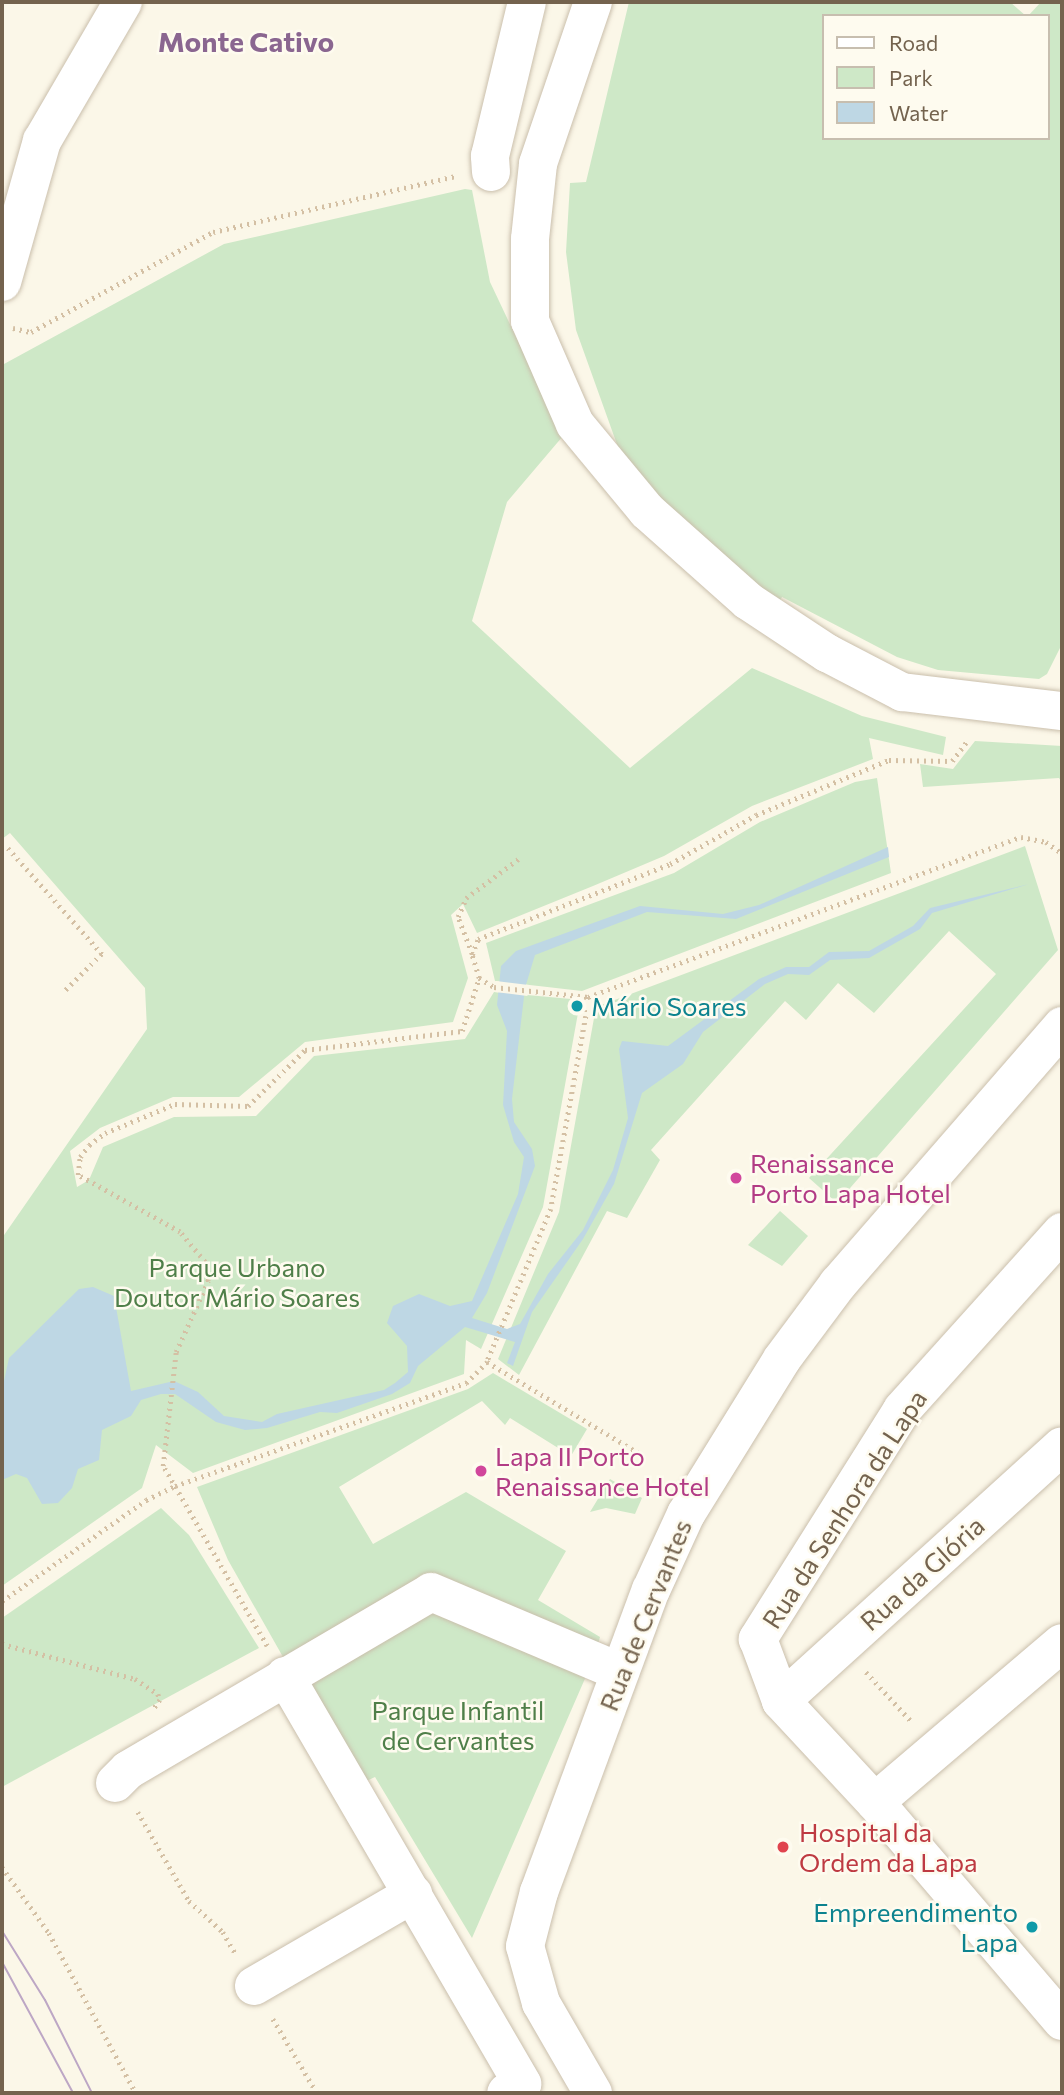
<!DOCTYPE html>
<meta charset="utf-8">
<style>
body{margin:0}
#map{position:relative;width:1064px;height:2095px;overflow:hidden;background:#fbf7e8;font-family:Commissioner,sans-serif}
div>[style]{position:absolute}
.green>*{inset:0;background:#cee8c7}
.water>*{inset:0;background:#bed7e4}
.pier>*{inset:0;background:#fbf7e8;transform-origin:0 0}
.path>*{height:4.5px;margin-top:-2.25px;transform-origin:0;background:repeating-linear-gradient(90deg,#d4c0a4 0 2px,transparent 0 7px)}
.roads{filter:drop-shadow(0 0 2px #cabfac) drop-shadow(0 0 2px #cabfac)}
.street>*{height:38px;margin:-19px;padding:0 19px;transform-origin:19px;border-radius:19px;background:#fff}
.tram>*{height:2px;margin:-1px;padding:0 1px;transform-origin:1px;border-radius:1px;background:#bda7c5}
.dots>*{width:19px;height:19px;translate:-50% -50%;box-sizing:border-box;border:4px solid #fefbef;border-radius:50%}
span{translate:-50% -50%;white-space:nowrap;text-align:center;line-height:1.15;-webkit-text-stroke:5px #fefbef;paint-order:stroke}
.culture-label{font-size:26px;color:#0d838f}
.left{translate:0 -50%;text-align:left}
.right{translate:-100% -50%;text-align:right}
.hotel-label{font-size:26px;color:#b23c85}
.park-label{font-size:26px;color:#4f7f49}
.street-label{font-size:26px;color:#74634e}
.health-label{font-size:26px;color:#be3a42}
.neighbourhood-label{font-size:28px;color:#8a6690;font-weight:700}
.frame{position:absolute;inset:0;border:4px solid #74634e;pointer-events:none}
.legend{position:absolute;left:822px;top:14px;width:228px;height:126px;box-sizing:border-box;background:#fefbef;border:2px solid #c7beaf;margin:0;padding:9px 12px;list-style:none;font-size:21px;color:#74634e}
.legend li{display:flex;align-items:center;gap:14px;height:35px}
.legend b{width:35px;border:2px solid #c7beaf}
</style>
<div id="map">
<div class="green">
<div style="clip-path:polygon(629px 2px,1010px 2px,1026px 16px,824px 16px,824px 138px,1048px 138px,1048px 16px,1028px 16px,1041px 2px,1062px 2px,1062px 644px,1047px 674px,1039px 679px,938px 670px,897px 657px,782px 597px,776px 607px,680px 526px,619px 450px,576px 330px,566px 252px,570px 183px,586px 182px)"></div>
<div style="clip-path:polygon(465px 189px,472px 190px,490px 282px,563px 436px,507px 502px,472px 621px,630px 768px,752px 668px,862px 716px,946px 737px,943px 755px,869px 738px,873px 759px,752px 806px,664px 856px,593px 886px,477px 933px,463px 904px,451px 915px,468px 978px,453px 1022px,305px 1042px,239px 1097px,173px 1097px,100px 1128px,70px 1151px,77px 1187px,89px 1180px,103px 1147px,174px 1117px,256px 1116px,314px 1056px,465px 1039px,494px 992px,571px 999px,578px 1013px,543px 1207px,481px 1349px,466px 1340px,464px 1374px,193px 1473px,156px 1445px,142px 1488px,2px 1586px,2px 1238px,147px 1029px,145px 988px,10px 833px,2px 839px,4px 364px,224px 244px)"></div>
<div style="clip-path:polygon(975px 741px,1062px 746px,1062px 783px,1059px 778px,923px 787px,920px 764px,953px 769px)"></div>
<div style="clip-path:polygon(877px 778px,891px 873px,582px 991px,495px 981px,486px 943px,674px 873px,760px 822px,855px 782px)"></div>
<div style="clip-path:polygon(1025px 846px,1058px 950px,837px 1203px,809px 1178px,996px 974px,949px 931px,874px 1013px,838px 983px,806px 1020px,785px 1001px,651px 1150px,660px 1160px,627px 1218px,607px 1211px,519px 1375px,498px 1359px,559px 1212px,596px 1007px)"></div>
<div style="clip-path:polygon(780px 1211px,808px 1236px,782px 1266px,748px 1245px)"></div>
<div style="clip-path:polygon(493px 1373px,587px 1429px,571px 1456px,510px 1418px,505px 1425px,482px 1401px,339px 1487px,373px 1544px,466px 1492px,566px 1551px,538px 1600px,600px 1637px,597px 1648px,426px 1575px,283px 1657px,228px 1560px,197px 1487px,468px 1389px)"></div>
<div style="clip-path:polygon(610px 1479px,642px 1498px,635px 1514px,606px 1508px,590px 1512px)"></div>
<div style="clip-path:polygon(161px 1508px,189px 1535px,259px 1648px,2px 1787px,2px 1618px)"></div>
<div style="clip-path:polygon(436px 1609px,587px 1674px,472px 1938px,375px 1777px,362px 1783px,307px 1684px)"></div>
</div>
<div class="water">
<div style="clip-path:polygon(888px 847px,889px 857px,736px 919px,647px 912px,535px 955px,525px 988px,512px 1099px,514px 1122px,532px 1149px,535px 1166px,487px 1293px,472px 1318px,507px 1329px,520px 1324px,548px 1274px,583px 1230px,613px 1170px,628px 1118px,619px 1049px,622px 1041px,668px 1046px,759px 979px,786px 967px,809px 967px,829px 952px,869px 951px,913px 926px,930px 908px,1029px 884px,932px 913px,920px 929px,869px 958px,830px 960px,809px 975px,788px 974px,765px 984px,703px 1032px,683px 1064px,642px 1093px,614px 1184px,583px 1239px,532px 1312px,513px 1366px,507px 1363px,515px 1342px,465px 1327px,418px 1366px,410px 1383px,392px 1394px,337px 1413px,320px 1412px,267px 1428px,245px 1430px,216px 1422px,175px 1394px,161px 1394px,141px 1400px,131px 1416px,102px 1430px,99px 1460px,78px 1469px,72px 1488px,58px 1503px,42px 1504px,27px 1478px,16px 1474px,2px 1480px,2px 1390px,9px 1358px,79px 1289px,93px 1287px,114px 1296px,131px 1391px,174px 1381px,198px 1392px,224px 1416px,262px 1422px,277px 1414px,384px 1390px,395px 1383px,408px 1372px,407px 1346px,387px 1323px,393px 1306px,419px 1294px,450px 1306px,472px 1301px,518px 1194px,524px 1157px,514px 1142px,503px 1105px,507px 1031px,497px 1005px,501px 966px,516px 951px,640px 906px,723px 914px,759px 905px)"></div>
</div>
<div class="pier">
<div style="left:496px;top:981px;width:33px;height:11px;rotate:7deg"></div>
</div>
<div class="path">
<div style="left:13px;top:328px;width:18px;rotate:13deg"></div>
<div style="left:31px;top:332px;width:208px;rotate:-28.8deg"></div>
<div style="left:213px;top:232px;width:248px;rotate:-13deg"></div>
<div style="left:2px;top:848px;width:6px"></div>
<div style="left:8px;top:848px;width:142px;rotate:48.4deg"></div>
<div style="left:102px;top:954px;width:52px;rotate:135deg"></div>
<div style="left:472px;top:954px;width:40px;rotate:-111deg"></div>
<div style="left:458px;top:917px;width:21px;rotate:-67deg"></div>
<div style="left:466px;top:898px;width:69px;rotate:-36.7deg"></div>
<div style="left:479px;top:978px;width:17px;rotate:31deg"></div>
<div style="left:494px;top:987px;width:95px;rotate:6.1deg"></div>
<div style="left:588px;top:997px;width:8px;rotate:130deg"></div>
<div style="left:583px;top:1003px;width:13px;rotate:77deg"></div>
<div style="left:586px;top:1016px;width:196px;rotate:100.3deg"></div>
<div style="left:551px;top:1209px;width:166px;rotate:112.7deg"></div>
<div style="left:487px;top:1362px;width:179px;rotate:31deg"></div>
<div style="left:588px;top:997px;width:462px;rotate:-20.3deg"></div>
<div style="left:1021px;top:837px;width:25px;rotate:11deg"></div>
<div style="left:1046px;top:842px;width:19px;rotate:35deg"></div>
<div style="left:2px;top:1601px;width:176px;rotate:-35deg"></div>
<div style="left:146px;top:1500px;width:32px;rotate:-26deg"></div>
<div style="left:175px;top:1486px;width:309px;rotate:-19.5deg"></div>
<div style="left:466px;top:1383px;width:30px;rotate:-45deg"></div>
<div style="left:2px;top:1644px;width:138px;rotate:14.7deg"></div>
<div style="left:135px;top:1679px;width:27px;rotate:33deg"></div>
<div style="left:158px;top:1694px;width:6px;rotate:72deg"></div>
<div style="left:160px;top:1700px;width:12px;rotate:125deg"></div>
<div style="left:267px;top:1646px;width:208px;rotate:-120deg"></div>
<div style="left:163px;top:1466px;width:115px;rotate:-83.5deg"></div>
<div style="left:176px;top:1352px;width:78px;rotate:-65.7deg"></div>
<div style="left:208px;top:1281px;width:19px;rotate:-99deg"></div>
<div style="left:205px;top:1262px;width:39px;rotate:-130deg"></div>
<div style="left:180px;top:1232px;width:117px;rotate:-150.8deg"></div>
<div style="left:78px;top:1175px;width:18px;rotate:-84deg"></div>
<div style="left:80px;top:1157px;width:15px;rotate:-53deg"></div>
<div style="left:89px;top:1145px;width:20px;rotate:-37deg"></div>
<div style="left:105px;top:1133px;width:76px;rotate:-22.5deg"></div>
<div style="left:175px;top:1104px;width:73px;rotate:1.6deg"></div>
<div style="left:248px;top:1106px;width:80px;rotate:-44.5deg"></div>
<div style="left:305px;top:1050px;width:158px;rotate:-6.9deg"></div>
<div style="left:462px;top:1031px;width:56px;rotate:-72.2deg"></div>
<div style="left:479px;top:978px;width:24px;rotate:-107deg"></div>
<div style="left:472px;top:955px;width:17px;rotate:-69deg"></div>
<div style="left:478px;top:939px;width:206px;rotate:-21.3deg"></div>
<div style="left:670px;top:864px;width:99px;rotate:-29.7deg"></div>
<div style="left:756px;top:815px;width:144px;rotate:-22.5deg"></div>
<div style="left:889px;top:760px;width:63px;rotate:0.9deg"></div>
<div style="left:952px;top:761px;width:25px;rotate:-53deg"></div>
<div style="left:866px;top:1672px;width:68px;rotate:47.4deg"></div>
<div style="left:138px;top:1812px;width:103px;rotate:60.2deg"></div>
<div style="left:189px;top:1901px;width:46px;rotate:42.4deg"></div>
<div style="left:223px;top:1932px;width:24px;rotate:60deg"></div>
<div style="left:2px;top:1867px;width:81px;rotate:54.5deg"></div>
<div style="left:49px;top:1933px;width:182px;rotate:61.5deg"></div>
<div style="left:273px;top:2019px;width:86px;rotate:59.3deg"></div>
</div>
<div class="roads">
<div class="street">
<div style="left:593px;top:2px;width:171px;rotate:108.8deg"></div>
<div style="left:538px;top:164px;width:75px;rotate:96.1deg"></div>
<div style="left:530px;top:239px;width:82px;rotate:90deg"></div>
<div style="left:530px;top:321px;width:112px;rotate:66.4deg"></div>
<div style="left:575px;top:424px;width:113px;rotate:50.4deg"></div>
<div style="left:647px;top:511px;width:135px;rotate:41.7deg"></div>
<div style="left:748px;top:601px;width:95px;rotate:33.4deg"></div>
<div style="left:827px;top:653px;width:85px;rotate:27.5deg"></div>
<div style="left:902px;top:692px;width:161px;rotate:6.8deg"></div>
<div style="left:491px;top:172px;width:16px;rotate:-94deg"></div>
<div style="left:490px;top:156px;width:158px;rotate:-76.5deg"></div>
<div style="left:2px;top:282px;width:147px;rotate:-74.2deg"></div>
<div style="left:42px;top:141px;width:161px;rotate:-59.8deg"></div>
<div style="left:1062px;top:1232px;width:239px;rotate:132deg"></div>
<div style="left:902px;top:1410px;width:271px;rotate:122.2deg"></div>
<div style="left:758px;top:1639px;width:66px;rotate:69.6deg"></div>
<div style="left:781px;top:1701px;width:138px;rotate:47.1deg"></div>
<div style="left:875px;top:1802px;width:288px;rotate:49.5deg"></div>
<div style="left:285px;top:1676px;width:472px;rotate:59.8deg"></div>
<div style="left:522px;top:2084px;width:18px;rotate:151deg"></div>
<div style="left:781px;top:1701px;width:379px;rotate:-42.2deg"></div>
<div style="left:115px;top:1783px;width:18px;rotate:-45deg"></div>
<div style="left:128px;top:1770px;width:351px;rotate:-30.4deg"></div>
<div style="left:431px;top:1592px;width:205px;rotate:22.9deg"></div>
<div style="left:875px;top:1802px;width:245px;rotate:-40.4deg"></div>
<div style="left:254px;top:1986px;width:184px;rotate:-30.1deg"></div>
<div style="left:593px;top:2093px;width:104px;rotate:-120deg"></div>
<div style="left:541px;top:2003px;width:59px;rotate:-105.7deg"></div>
<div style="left:525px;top:1946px;width:56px;rotate:-75.5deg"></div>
<div style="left:539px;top:1892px;width:322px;rotate:-69.7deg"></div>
<div style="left:651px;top:1590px;width:84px;rotate:-65.3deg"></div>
<div style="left:686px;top:1514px;width:182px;rotate:-58.2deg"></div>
<div style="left:782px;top:1359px;width:94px;rotate:-53.3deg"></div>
<div style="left:838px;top:1284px;width:342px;rotate:-49deg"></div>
</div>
</div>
<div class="tram">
<div style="left:2px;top:1931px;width:81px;rotate:58.1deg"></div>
<div style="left:45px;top:2000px;width:104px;rotate:63.2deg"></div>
<div style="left:2px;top:1962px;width:149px;rotate:61.5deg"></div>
</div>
<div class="dots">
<div style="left:577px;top:1006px;background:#0f9aa8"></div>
<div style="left:736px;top:1178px;background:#d1479c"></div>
<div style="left:481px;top:1471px;background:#d1479c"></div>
<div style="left:783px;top:1847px;background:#e0444e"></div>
<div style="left:1032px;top:1927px;background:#0f9aa8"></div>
</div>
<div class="culture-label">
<span class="left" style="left:591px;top:1006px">Mário Soares</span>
<span class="right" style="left:1018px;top:1927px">Empreendimento<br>Lapa</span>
</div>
<div class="hotel-label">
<span class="left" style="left:750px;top:1178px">Renaissance<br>Porto Lapa Hotel</span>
<span class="left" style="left:495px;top:1471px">Lapa II Porto<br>Renaissance Hotel</span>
</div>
<div class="park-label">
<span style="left:237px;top:1282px">Parque Urbano<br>Doutor Mário Soares</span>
<span style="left:458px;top:1725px">Parque Infantil<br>de Cervantes</span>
</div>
<div class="street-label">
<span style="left:844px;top:1509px;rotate:-57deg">Rua da Senhora da Lapa</span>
<span style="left:922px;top:1573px;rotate:-42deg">Rua da Glória</span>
<span style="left:645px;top:1615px;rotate:-68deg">Rua de Cervantes</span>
</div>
<div class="health-label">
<span class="left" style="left:799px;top:1847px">Hospital da<br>Ordem da Lapa</span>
</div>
<div class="neighbourhood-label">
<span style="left:246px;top:41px">Monte Cativo</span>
</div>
<div class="frame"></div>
<ul class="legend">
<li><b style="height:9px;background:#fff"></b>Road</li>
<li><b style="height:19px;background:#cee8c7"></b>Park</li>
<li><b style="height:19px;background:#bed7e4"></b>Water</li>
</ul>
</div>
